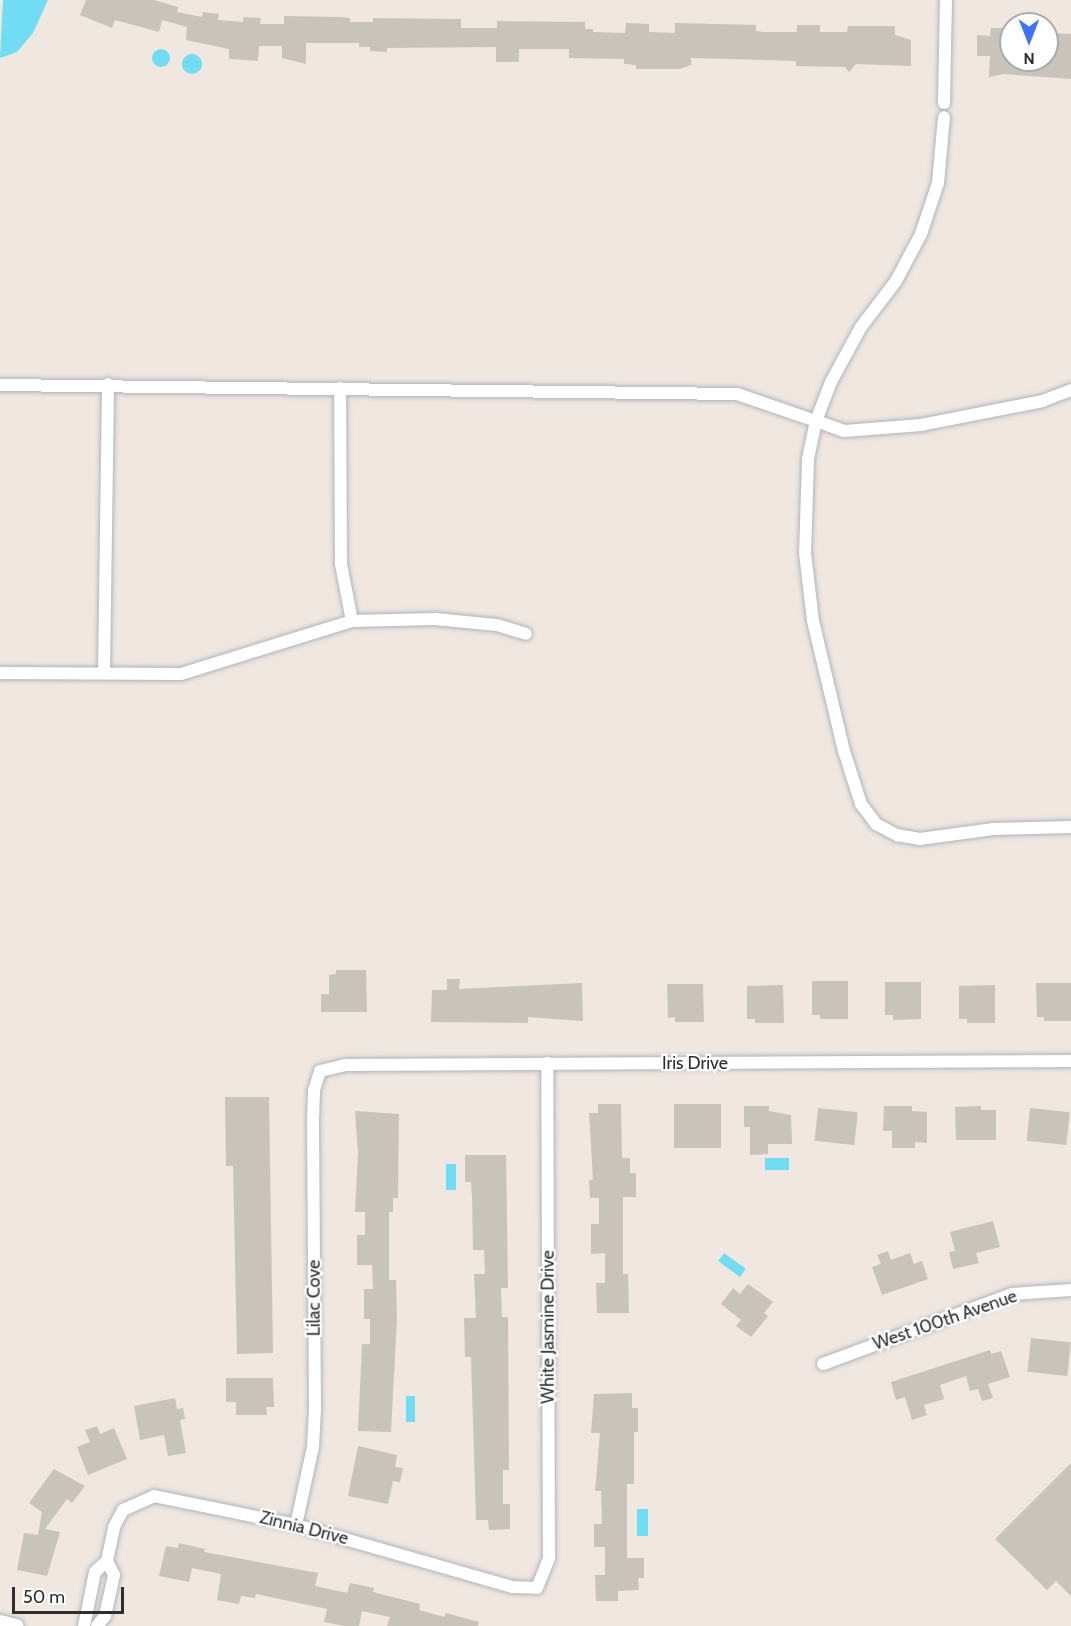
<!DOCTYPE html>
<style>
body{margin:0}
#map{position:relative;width:1071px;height:1626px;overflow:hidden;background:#efe7e0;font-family:Cabin,sans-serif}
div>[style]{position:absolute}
.water>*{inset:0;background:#70ddf4;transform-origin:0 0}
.round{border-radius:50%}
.building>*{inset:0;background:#c8c3bb;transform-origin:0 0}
.roads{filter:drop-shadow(0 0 2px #b0b4be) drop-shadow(0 0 2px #b0b4be)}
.minor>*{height:12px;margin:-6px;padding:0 6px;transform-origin:6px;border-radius:6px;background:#fff}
.tertiary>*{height:15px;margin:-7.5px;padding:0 7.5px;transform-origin:7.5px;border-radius:7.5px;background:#fff}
span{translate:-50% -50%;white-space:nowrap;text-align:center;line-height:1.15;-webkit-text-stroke:4.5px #fff;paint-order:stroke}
.street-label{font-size:18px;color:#2e2e2e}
.north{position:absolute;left:999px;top:12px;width:60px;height:60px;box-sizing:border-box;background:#fff;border:2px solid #ababab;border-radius:50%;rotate:180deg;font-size:16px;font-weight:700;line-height:24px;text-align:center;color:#2e2e2e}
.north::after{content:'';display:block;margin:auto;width:21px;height:27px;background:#3e72ff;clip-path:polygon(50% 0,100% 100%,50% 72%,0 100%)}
.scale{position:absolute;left:12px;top:1587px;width:112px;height:27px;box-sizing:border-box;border:3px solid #2e2e2e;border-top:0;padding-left:8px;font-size:18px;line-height:21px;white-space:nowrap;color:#2e2e2e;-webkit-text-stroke:4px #fff;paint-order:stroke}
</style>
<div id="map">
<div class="water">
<div style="clip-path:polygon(3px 0,48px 0,33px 33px,17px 52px,0 58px)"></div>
<div class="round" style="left:152px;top:49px;width:18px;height:18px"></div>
<div class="round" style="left:182px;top:54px;width:20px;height:20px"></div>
<div style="left:765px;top:1158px;width:24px;height:12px"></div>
<div style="left:446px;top:1164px;width:10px;height:26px"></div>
<div style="left:724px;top:1253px;width:27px;height:10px;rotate:36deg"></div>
<div style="left:406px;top:1396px;width:9px;height:26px"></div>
<div style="left:637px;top:1509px;width:11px;height:27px"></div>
</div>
<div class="building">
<div style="clip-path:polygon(86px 0,154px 0,178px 7px,177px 12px,202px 17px,203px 12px,219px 14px,218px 20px,243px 22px,243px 17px,261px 18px,260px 24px,284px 24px,284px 16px,342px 17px,350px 18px,350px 22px,373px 22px,373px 18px,461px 19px,461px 28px,497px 28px,497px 21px,585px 22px,585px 29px,593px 29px,593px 32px,625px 33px,626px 23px,649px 24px,649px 32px,675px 33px,675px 23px,756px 25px,756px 31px,763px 32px,797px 32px,797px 25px,820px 25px,820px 32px,847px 32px,848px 26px,895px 26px,895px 35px,911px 40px,911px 66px,856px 64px,849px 72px,845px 67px,796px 66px,796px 61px,691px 58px,691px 65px,680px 69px,636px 69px,636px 65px,624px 64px,624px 59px,569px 58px,569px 49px,519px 49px,519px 62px,496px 62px,496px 47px,387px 48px,387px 52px,370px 51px,370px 47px,359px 47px,359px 43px,306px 43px,306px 64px,282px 58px,282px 46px,259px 46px,258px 61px,229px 59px,229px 49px,186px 40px,187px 27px,162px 20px,159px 32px,115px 20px,112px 28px,80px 15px)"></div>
<div style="clip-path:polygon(991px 28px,1011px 28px,1011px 60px,1047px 60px,1047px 33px,1071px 34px,1071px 79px,1004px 74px,989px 77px,990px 56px,977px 56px,977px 35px,990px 36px)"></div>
<div style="clip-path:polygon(336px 970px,366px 970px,367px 1012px,321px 1012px,321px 994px,329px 994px,329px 975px,336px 974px)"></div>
<div style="clip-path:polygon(447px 979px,460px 979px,459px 989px,582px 983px,583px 1021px,528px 1017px,528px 1023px,431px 1022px,432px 990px,447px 990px)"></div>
<div style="clip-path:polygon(812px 981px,848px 981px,848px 1019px,820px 1019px,820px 1015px,812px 1015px)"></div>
<div style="clip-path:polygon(885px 982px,921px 982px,921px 1019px,893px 1020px,893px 1015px,885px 1015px)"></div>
<div style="clip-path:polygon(1036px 983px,1071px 983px,1071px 1021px,1044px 1021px,1044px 1017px,1037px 1017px)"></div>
<div style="clip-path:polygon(667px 984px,703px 984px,704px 1022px,675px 1022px,675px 1017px,668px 1018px)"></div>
<div style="clip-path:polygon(783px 985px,784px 1023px,755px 1023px,755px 1019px,747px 1019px,747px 986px)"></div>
<div style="clip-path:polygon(995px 985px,995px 1023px,967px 1023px,967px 1019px,959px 1019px,959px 986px)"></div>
<div style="clip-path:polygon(225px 1097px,269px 1097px,273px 1353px,237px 1354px,233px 1166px,226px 1166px)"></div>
<div style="clip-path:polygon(598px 1104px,621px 1104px,622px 1158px,630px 1158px,630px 1173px,636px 1173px,636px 1197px,623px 1197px,623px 1274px,628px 1274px,629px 1313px,597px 1313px,596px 1283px,605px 1283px,605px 1253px,591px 1254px,591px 1224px,599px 1224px,599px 1198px,590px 1198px,589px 1180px,593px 1180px,589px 1113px,598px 1113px)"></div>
<div style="left:721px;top:1104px;width:44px;height:47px;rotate:90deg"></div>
<div style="clip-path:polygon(744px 1106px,769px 1106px,769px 1111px,791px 1115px,792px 1144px,768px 1144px,768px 1154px,750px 1155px,750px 1127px,744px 1127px)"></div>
<div style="clip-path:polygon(884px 1106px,912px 1106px,912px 1111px,927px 1112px,927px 1143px,915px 1142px,915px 1148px,892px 1148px,892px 1131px,883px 1131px)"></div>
<div style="clip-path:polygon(981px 1106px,981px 1110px,996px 1110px,996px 1140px,956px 1140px,955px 1107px)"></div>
<div style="left:818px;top:1108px;width:40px;height:33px;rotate:6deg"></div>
<div style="left:1030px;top:1108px;width:40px;height:33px;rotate:6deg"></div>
<div style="clip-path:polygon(355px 1111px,399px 1114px,398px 1198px,393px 1198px,393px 1212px,389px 1212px,389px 1280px,396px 1280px,397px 1319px,391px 1432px,358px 1431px,362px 1344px,370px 1344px,370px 1319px,364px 1319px,364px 1289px,373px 1289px,372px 1265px,357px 1265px,357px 1235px,365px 1235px,365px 1212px,355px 1212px,358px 1154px)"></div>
<div style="clip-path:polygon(465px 1155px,506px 1155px,508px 1288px,501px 1288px,502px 1317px,508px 1317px,509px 1470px,503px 1470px,503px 1504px,510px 1504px,510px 1529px,489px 1530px,488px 1520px,476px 1520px,471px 1357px,465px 1357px,464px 1318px,476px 1318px,474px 1274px,485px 1274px,484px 1250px,473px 1250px,472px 1196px,471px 1182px,465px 1182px)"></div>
<div style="clip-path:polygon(993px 1221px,1000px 1247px,976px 1253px,979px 1263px,953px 1269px,949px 1252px,955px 1251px,950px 1232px)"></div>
<div style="clip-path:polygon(888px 1251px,891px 1260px,910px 1253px,914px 1264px,922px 1261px,928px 1279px,882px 1295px,872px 1267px,881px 1264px,877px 1255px)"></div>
<div style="clip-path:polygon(748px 1284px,773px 1302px,764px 1313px,768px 1316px,751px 1337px,736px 1326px,741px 1320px,721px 1304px,733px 1288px,740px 1294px)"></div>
<div style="left:1031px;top:1338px;width:40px;height:34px;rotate:6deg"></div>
<div style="clip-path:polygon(990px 1350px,991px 1354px,1001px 1351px,1010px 1377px,988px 1384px,993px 1398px,982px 1401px,978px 1389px,970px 1391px,966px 1376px,940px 1385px,944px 1399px,924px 1405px,927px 1415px,912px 1420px,905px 1397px,896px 1400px,891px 1382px)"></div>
<div style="clip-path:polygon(226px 1378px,273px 1378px,274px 1407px,266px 1407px,267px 1415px,236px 1415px,236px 1402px,226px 1402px)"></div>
<div style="clip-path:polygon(632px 1393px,632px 1408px,638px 1408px,638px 1432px,634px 1432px,634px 1484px,627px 1484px,627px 1558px,644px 1558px,644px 1578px,638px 1578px,639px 1590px,618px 1591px,618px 1601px,596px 1601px,595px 1575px,605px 1575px,605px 1547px,594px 1547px,594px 1524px,602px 1524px,601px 1491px,595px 1491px,600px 1433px,591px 1433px,594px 1394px)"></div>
<div style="clip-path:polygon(175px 1398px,177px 1409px,183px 1408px,185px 1419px,180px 1420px,186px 1453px,168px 1456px,164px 1435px,140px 1440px,134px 1406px)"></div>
<div style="clip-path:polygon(97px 1426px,100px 1434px,114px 1428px,127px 1459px,88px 1475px,77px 1447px,90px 1442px,85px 1430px)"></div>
<div style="clip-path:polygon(358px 1446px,397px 1455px,395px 1467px,403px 1468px,400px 1482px,393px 1481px,388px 1504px,348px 1496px)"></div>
<div style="clip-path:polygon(1071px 1463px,1071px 1596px,1056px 1581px,1047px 1590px,995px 1539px)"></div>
<div style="clip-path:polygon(54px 1469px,85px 1486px,72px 1503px,67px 1499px,45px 1529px,60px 1532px,47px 1576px,17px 1570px,24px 1533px,38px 1535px,42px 1512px,29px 1503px)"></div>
<div style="clip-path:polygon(179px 1543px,205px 1549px,204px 1552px,318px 1573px,315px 1586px,347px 1593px,350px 1583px,374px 1588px,373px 1592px,420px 1604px,419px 1610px,444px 1617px,446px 1613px,479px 1622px,478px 1626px,387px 1626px,390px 1617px,362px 1611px,359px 1626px,344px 1626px,324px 1622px,327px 1609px,256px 1594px,255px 1598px,241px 1596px,239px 1604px,217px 1600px,221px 1574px,192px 1568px,189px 1582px,159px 1576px,166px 1546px,178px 1548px)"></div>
</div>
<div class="roads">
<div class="minor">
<div style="left:944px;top:103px;width:103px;rotate:-88.9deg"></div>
<div style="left:0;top:385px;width:737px;rotate:0.7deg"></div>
<div style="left:737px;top:394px;width:83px;rotate:18.9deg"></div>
<div style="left:816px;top:421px;width:42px;rotate:-69deg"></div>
<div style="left:831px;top:382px;width:63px;rotate:-61.4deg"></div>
<div style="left:861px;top:327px;width:58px;rotate:-52.7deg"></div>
<div style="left:896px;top:281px;width:53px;rotate:-62deg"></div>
<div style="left:921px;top:234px;width:54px;rotate:-71.6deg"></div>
<div style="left:938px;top:183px;width:66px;rotate:-84.8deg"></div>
<div style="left:1071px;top:390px;width:30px;rotate:159deg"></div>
<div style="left:1043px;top:401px;width:124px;rotate:168.9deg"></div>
<div style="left:921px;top:425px;width:77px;rotate:175.5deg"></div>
<div style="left:844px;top:431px;width:30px;rotate:-160deg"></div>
<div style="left:816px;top:421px;width:39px;rotate:102deg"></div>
<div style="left:808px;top:459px;width:94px;rotate:91.8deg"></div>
<div style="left:805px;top:553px;width:68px;rotate:83.3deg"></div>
<div style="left:813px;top:621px;width:134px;rotate:76.6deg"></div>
<div style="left:844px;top:751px;width:56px;rotate:72.2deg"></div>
<div style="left:861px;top:804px;width:25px;rotate:53deg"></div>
<div style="left:876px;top:824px;width:24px;rotate:28deg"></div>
<div style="left:897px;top:835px;width:23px;rotate:10deg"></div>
<div style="left:920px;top:839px;width:74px;rotate:-7.8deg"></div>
<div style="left:993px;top:829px;width:78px;rotate:-1.5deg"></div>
<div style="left:352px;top:621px;width:83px;rotate:-1.4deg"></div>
<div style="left:435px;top:619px;width:62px;rotate:5.5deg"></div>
<div style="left:497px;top:625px;width:30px;rotate:17deg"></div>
<div style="left:0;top:673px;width:181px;rotate:0.3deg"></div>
<div style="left:181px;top:674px;width:179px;rotate:-17.2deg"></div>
<div style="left:352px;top:621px;width:58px;rotate:-100.9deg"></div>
<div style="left:341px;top:564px;width:176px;rotate:-90.3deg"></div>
<div style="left:104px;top:673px;width:289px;rotate:-89.2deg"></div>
<div style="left:823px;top:1364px;width:202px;rotate:-20.3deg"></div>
<div style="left:1012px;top:1294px;width:59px;rotate:-3.9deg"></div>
<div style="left:296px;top:1525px;width:80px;rotate:-77.7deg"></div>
<div style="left:313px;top:1447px;width:39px;rotate:-87deg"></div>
<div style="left:315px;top:1408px;width:288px;rotate:-90.4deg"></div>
<div style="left:313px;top:1120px;width:30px;rotate:-88deg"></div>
<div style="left:314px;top:1090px;width:20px;rotate:-72deg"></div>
<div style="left:320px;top:1071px;width:28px;rotate:-13deg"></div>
<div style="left:347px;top:1065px;width:724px;rotate:-0.32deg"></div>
<div style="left:84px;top:1626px;width:55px;rotate:-78.5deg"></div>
<div style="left:95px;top:1572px;width:16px;rotate:-43deg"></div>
<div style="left:107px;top:1561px;width:35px;rotate:-78deg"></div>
<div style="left:114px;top:1527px;width:19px;rotate:-62deg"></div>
<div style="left:123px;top:1510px;width:34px;rotate:-24deg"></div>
<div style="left:154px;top:1496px;width:145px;rotate:11.5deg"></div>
<div style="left:296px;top:1525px;width:225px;rotate:16deg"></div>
<div style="left:512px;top:1587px;width:25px;rotate:2deg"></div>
<div style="left:537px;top:1588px;width:31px;rotate:-68deg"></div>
<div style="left:549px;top:1559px;width:496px;rotate:-90.2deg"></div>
<div style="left:97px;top:1626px;width:13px;rotate:-51deg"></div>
<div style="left:105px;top:1616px;width:42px;rotate:-77.6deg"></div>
<div style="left:114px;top:1575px;width:16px;rotate:-117deg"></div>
</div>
<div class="tertiary">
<div style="left:0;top:1622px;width:16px;rotate:14deg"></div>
</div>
</div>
<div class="street-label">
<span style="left:695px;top:1063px">Iris Drive</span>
<span style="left:314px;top:1298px;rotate:-90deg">Lilac Cove</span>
<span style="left:945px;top:1320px;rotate:-19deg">West 100th Avenue</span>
<span style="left:548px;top:1327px;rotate:-90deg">White Jasmine Drive</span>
<span style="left:304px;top:1528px;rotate:14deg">Zinnia Drive</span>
</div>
<div class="north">N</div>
<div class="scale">50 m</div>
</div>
